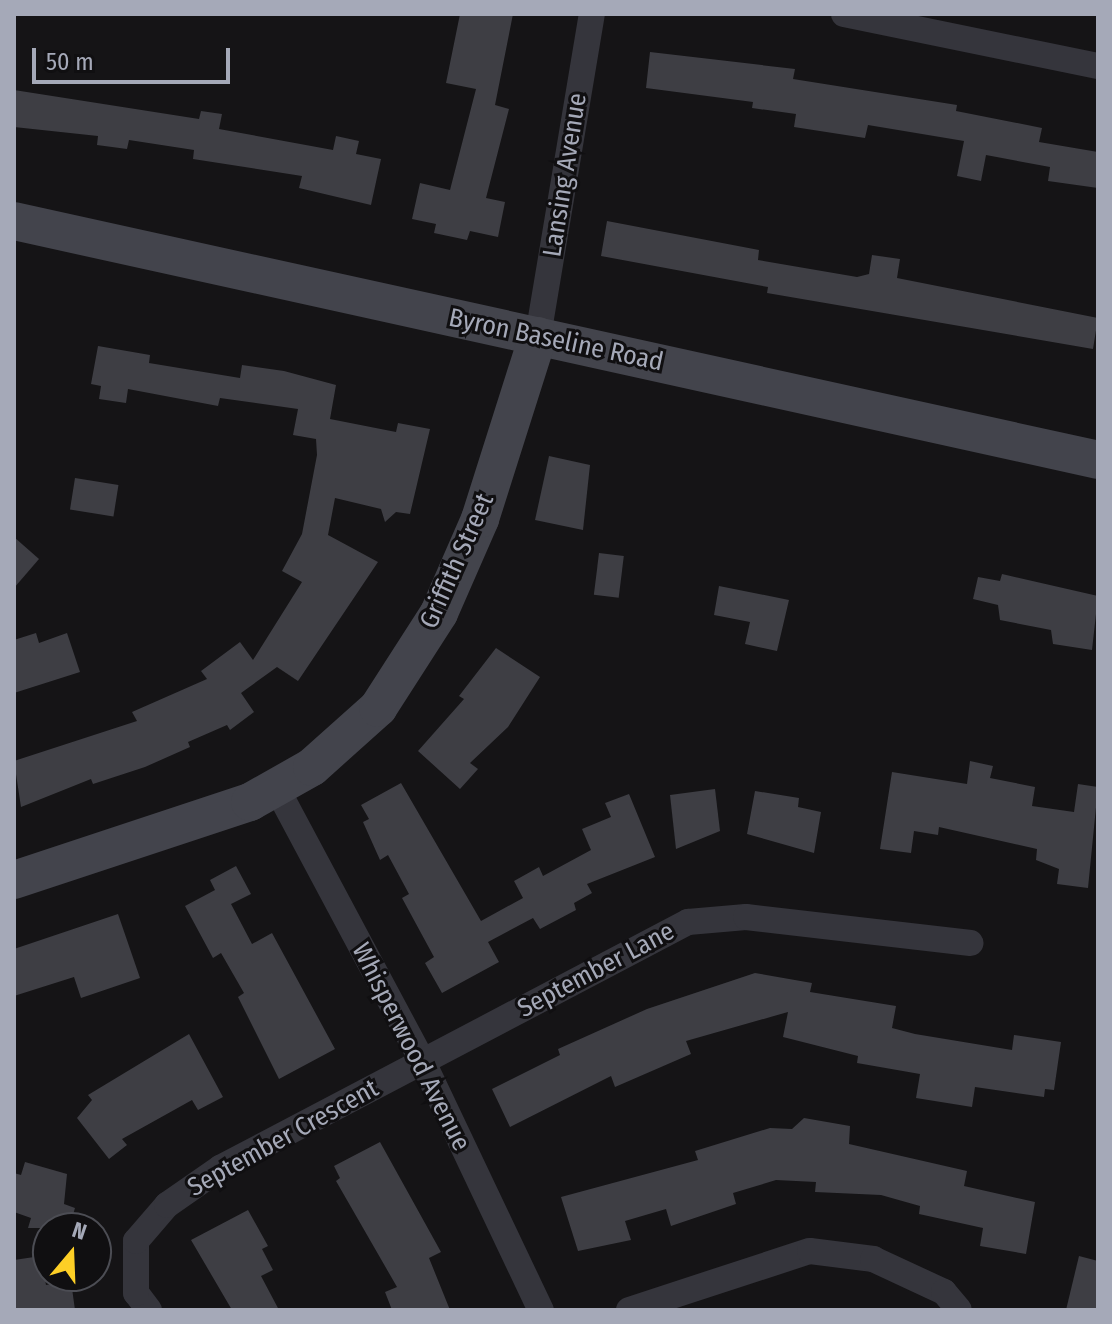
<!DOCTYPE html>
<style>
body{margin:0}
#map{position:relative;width:1112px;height:1324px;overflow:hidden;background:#151416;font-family:"Fira Sans Condensed",sans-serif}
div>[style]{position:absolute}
.building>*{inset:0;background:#3e3e44;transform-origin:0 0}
.street>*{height:26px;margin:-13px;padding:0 13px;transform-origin:13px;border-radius:13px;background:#35353c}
.secondary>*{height:38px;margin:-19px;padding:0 19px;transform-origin:19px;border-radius:19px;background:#43444c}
span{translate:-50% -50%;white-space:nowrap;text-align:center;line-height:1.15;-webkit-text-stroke:6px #100f11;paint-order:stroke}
.street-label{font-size:26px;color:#a5a9b8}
.frame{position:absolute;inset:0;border:16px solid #a5a9b8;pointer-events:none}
.north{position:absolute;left:32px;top:1212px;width:80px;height:80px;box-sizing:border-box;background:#100f11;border:2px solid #4c4d54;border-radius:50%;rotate:19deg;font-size:22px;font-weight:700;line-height:32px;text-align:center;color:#a5a9b8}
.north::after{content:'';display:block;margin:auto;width:28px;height:36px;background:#fdcf26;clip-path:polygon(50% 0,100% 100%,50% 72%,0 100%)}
.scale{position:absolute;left:32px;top:48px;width:198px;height:36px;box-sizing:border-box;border:4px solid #a5a9b8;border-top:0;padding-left:10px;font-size:24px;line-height:28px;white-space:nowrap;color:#a5a9b8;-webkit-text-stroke:6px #100f11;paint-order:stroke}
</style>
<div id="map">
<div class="building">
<div style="clip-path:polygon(460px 14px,513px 14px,495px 105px,509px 109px,486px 198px,505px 202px,498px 237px,470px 231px,467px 240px,434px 233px,436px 224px,412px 219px,420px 183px,450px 190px,476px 89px,446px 83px)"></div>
<div style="clip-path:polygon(650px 52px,795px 69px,793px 79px,957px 105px,956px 111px,1042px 128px,1039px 142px,1098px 152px,1098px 188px,1048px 181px,1050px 167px,986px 155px,981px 181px,957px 176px,964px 141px,868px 125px,865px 138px,794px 127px,796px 114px,752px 108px,753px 102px,646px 88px)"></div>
<div style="clip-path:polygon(14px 90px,199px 119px,201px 111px,222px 114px,219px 129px,333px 150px,336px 136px,359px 141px,356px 154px,381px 159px,371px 205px,299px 188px,302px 176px,193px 159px,194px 150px,129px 140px,127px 149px,97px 145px,98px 136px,14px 127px)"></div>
<div style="clip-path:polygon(607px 221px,759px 250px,758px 260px,857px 277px,869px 274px,872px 255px,900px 259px,897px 278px,1098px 318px,1093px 349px,767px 293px,768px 287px,601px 256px)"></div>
<div style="clip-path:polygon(98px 346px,150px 355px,149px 363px,240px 378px,242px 365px,284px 371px,336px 385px,330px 419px,396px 432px,398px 423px,430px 429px,410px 514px,396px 512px,385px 522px,381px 509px,335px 498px,328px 535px,378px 562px,298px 681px,277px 667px,241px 693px,254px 712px,230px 730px,227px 725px,188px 742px,190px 747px,145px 767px,93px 784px,91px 779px,21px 807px,14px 761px,137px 721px,132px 712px,207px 679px,201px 671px,240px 642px,253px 660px,302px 582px,282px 571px,302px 534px,317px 455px,316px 439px,293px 435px,298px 409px,220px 398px,218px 406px,128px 389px,126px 403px,99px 399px,101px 386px,91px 384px)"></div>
<div style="clip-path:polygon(549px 456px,590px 465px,583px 530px,535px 520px)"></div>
<div style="left:75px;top:478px;width:44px;height:32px;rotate:9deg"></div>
<div style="clip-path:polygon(14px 537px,39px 559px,14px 588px)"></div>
<div style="left:599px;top:553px;width:25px;height:42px;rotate:7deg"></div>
<div style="clip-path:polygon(1002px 574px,1098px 596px,1092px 650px,1053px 644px,1051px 630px,1000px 620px,998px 605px,973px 599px,978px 577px,1000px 581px)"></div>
<div style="clip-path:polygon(719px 586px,789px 600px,777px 651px,745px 644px,750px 622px,714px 615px)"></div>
<div style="clip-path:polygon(36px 633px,39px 643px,67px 633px,80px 672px,14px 693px,14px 640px)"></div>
<div style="clip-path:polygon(496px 648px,540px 677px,508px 727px,470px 763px,478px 769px,460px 789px,418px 751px,464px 699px,459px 696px)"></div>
<div style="clip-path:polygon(970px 761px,993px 766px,990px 778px,1035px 787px,1032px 806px,1074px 812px,1078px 784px,1098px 787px,1088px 888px,1057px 884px,1059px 869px,1036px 860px,1037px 849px,939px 827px,938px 835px,914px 831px,911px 853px,880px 849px,892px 772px,967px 784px)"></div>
<div style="clip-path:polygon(401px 783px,481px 921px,523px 898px,514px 881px,539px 867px,543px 876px,591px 850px,582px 829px,611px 817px,605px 803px,629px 794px,655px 857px,587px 884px,592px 893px,574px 903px,576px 910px,540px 929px,533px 918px,488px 942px,499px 962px,442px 993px,425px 963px,434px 957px,402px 898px,409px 894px,388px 855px,380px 860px,363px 822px,369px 819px,361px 805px)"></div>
<div style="clip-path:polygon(715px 789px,720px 831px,676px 849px,670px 795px)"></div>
<div style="clip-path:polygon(755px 791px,799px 798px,798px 807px,821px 812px,814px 853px,747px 834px)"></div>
<div style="clip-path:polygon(236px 866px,251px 894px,231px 904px,252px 944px,272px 933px,335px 1049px,279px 1079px,238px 997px,244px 993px,221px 953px,213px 958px,185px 906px,215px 890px,210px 880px)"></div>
<div style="clip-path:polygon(118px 914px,140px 978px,81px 998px,74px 977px,14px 996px,14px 949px)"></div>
<div style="clip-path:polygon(755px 973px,812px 983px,810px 992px,896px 1006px,892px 1028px,915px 1034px,1012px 1050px,1014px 1035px,1061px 1042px,1054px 1090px,1045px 1089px,1044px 1097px,975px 1087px,972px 1107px,916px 1098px,920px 1074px,857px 1063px,858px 1056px,783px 1037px,788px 1012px,686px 1041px,691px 1054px,615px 1087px,611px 1076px,510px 1127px,492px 1089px,560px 1055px,558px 1049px,647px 1009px)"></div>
<div style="clip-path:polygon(189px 1034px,223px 1097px,198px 1110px,192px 1100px,122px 1139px,127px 1145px,109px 1159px,77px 1118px,92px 1100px,88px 1095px)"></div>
<div style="clip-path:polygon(804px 1118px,850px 1126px,849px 1144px,967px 1171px,964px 1186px,1035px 1202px,1026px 1254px,980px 1246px,983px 1228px,919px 1214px,920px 1206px,881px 1195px,815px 1192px,816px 1182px,776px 1180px,733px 1193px,736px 1204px,671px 1226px,666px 1209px,625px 1221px,631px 1240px,578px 1251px,561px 1197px,698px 1160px,695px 1151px,770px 1128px,792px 1129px)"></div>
<div style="clip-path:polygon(380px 1142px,441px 1252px,429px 1258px,450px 1310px,392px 1310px,385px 1292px,397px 1287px,336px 1181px,340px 1178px,334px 1166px)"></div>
<div style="clip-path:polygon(25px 1162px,67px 1174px,64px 1204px,75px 1208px,69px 1228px,28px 1228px,31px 1218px,14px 1212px,14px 1173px,21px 1175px)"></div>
<div style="clip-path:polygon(248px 1210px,268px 1246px,262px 1249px,273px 1270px,261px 1276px,279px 1310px,232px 1310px,191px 1240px)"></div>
<div style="clip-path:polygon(41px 1256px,46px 1285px,71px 1281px,75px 1310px,14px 1310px,14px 1260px)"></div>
<div style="clip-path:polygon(1079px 1256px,1098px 1261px,1098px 1310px,1066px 1310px)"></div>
</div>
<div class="street">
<div style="left:844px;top:14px;width:259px;rotate:11.6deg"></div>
<div style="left:538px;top:336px;width:326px;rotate:-80.5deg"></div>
<div style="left:276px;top:787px;width:312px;rotate:61.9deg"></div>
<div style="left:423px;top:1062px;width:275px;rotate:64.6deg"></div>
<div style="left:149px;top:1310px;width:21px;rotate:-127deg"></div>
<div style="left:136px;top:1293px;width:52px;rotate:-90deg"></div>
<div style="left:136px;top:1241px;width:48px;rotate:-49.3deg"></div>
<div style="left:167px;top:1205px;width:65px;rotate:-34.9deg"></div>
<div style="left:220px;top:1168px;width:529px;rotate:-27.73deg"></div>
<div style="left:688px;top:922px;width:58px;rotate:-4.9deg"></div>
<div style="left:746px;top:917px;width:226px;rotate:6.6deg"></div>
<div style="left:629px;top:1310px;width:190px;rotate:-18.1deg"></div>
<div style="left:810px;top:1251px;width:64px;rotate:7.2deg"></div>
<div style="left:873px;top:1259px;width:78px;rotate:24.9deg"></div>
<div style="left:944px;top:1292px;width:23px;rotate:50deg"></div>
</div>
<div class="secondary">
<div style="left:14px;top:221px;width:1110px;rotate:12.43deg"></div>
<div style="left:14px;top:880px;width:249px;rotate:-18.3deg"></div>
<div style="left:250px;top:802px;width:71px;rotate:-29.4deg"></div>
<div style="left:312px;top:767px;width:89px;rotate:-41.8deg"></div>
<div style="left:378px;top:708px;width:113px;rotate:-57.3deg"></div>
<div style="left:439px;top:613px;width:103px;rotate:-66.4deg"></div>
<div style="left:480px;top:519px;width:192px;rotate:-72.4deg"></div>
</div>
<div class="street-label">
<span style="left:565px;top:175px;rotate:-81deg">Lansing Avenue</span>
<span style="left:556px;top:340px;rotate:12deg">Byron Baseline Road</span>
<span style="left:457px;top:561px;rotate:-66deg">Griffith Street</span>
<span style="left:596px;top:970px;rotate:-28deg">September Lane</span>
<span style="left:411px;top:1047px;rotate:63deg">Whisperwood Avenue</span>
<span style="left:283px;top:1138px;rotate:-29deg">September Crescent</span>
</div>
<div class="frame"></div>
<div class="north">N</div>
<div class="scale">50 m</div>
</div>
